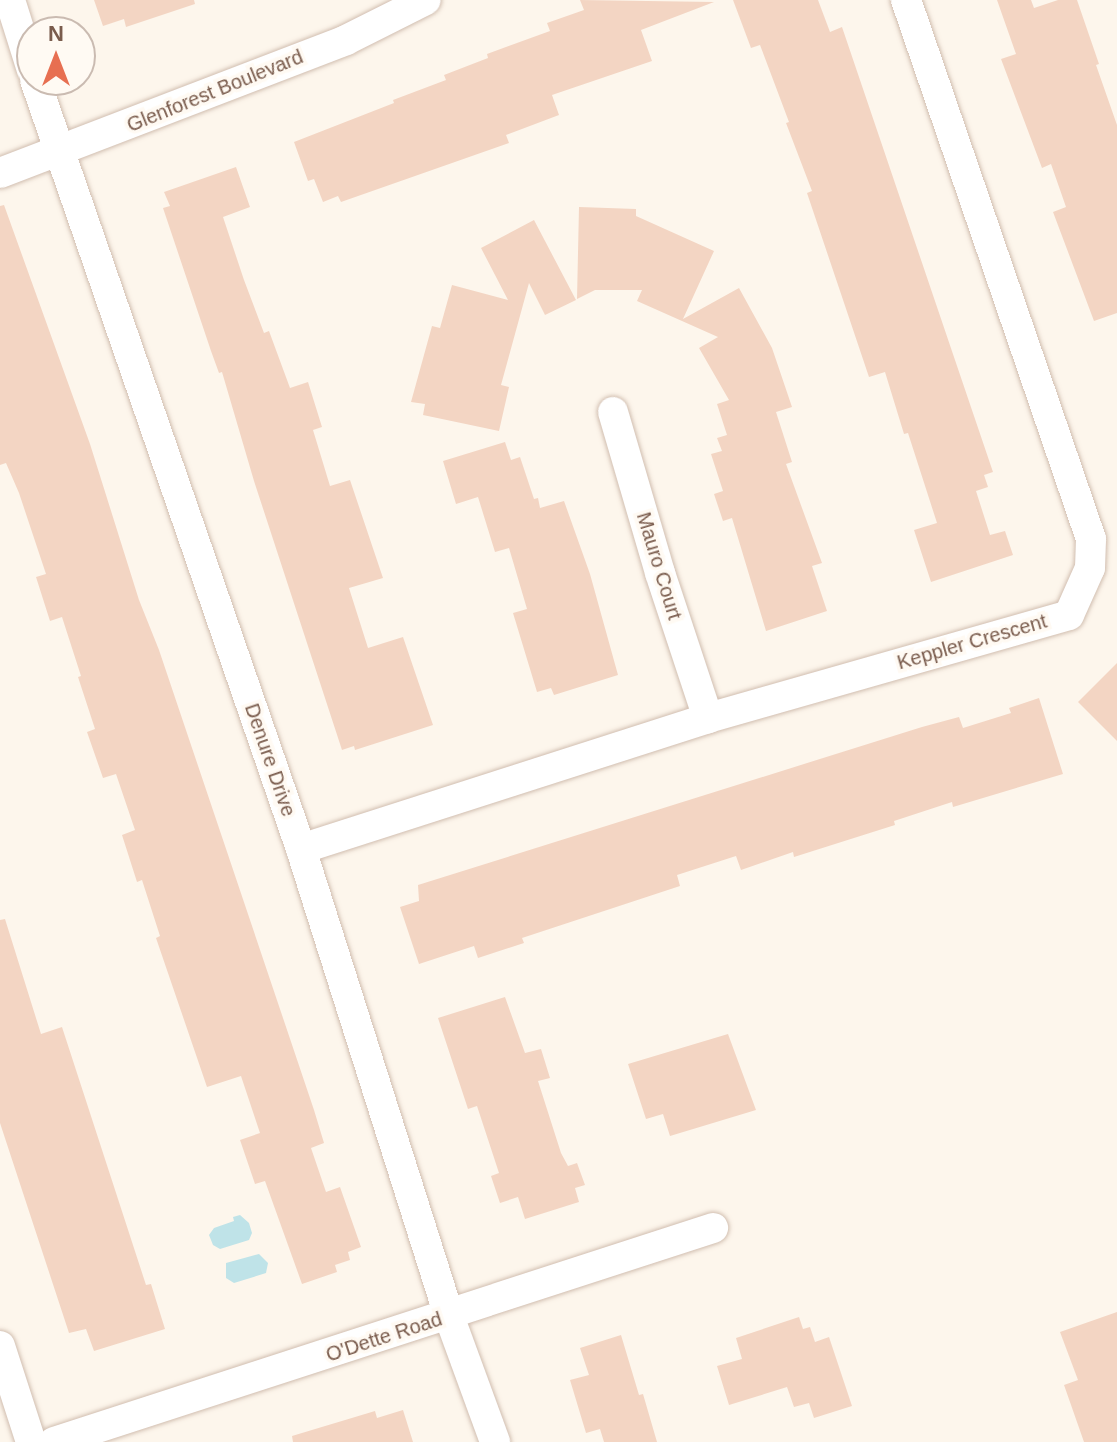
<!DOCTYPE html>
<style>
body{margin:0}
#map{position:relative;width:1117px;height:1442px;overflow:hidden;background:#fdf6ec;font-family:Arial,sans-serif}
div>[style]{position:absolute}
.water>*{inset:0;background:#bfe3e8}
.building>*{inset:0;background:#f3d5c3}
.roads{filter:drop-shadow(0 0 2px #d1beb0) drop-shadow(0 0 2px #d1beb0)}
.street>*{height:30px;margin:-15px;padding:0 15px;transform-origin:15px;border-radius:15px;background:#fff}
span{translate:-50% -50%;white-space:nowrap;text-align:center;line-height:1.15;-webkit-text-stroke:7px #fffaf3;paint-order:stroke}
.street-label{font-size:20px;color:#7a5c4d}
.north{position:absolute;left:16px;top:16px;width:80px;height:80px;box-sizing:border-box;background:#fffaf3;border:2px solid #cabbb1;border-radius:50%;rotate:0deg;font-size:22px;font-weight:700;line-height:32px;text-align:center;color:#7a5c4d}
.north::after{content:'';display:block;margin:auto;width:28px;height:36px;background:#e76f51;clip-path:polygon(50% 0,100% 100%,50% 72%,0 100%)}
</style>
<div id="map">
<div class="water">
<div style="clip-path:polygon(240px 1215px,249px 1223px,252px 1233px,249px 1240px,220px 1249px,213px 1245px,209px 1235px,214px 1228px,234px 1221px,233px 1217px)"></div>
<div style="clip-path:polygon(259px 1254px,268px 1263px,266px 1273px,234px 1283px,226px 1278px,226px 1263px)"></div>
</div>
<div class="building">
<div style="clip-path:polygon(94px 0,194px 0,195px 4px,126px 27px,124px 19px,103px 26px)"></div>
<div style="clip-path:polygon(580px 0,714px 2px,641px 30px,652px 61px,552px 95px,559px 115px,506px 135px,509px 143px,341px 202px,338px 196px,323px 202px,314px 179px,308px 181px,294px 142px,394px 103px,393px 100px,446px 80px,444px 75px,488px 58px,487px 54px,550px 31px,547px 23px,584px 10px)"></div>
<div style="clip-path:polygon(733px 0,818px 0,830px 32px,842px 27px,993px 472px,984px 475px,988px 487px,976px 491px,990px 535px,1005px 531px,1013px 555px,931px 582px,914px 530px,937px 523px,908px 433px,904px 434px,885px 372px,869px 377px,807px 193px,812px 191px,786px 123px,789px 122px,760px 45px,751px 48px)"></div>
<div style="clip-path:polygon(997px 0,1031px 0,1034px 8px,1058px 0,1077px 0,1099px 64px,1096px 65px,1117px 125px,1117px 313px,1094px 321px,1053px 212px,1066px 207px,1051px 164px,1042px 168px,1001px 59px,1016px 54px)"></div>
<div style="clip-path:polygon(236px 167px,250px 207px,223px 217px,244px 280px,264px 333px,269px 331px,290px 388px,308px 382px,322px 427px,313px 430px,330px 486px,350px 480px,383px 578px,349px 588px,368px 648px,403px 637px,433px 725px,355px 750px,354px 746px,342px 750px,254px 481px,222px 372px,219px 373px,211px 351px,163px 208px,170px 206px,164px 192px)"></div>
<div style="clip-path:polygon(4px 205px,90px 444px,139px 600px,159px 650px,314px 1110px,324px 1143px,311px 1148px,326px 1192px,340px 1187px,361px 1247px,348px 1252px,350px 1260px,335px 1265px,337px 1272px,302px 1284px,265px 1181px,255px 1184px,240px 1140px,260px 1133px,241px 1076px,207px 1087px,156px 938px,160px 936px,142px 880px,137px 882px,122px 835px,135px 830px,116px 774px,103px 778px,87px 732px,95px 729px,78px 677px,81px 676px,62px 617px,50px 621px,36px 577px,46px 574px,19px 493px,6px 463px,0 465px,0 206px)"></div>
<div style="clip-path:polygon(579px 207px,636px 209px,636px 216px,714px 251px,683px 319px,739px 288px,772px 348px,792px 407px,776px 412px,792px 462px,786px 464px,822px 563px,812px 566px,827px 611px,766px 631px,732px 518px,723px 521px,714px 494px,723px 491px,711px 454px,722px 451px,717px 438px,727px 435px,717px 404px,729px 400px,699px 348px,718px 337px,637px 301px,642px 290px,595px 290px,577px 299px)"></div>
<div style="clip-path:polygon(534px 220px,576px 300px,545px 315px,529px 283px,501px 385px,509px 387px,499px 431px,423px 415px,425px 404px,411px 402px,432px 326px,440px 328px,452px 285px,508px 300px,481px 248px)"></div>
<div style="clip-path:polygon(505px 442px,511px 460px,520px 457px,534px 499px,538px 498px,540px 508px,564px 501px,590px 574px,618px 675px,554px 695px,551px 688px,537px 692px,513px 613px,527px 609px,509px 548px,495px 552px,478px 497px,456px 504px,443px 461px)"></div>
<div style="clip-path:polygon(1117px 663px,1117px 741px,1078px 702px)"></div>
<div style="clip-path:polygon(1039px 698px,1063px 774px,953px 807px,952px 802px,894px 821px,895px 825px,794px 857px,793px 852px,741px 870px,736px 856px,677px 875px,680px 886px,522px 938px,524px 943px,478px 958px,474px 946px,419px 964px,400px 907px,419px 901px,418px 885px,922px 727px,959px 717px,963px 728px,1011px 713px,1009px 708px)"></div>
<div style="clip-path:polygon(5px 919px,41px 1034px,62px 1027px,146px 1285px,151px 1284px,165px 1329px,94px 1351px,86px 1329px,69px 1333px,0 1123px,0 920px)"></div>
<div style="clip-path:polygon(505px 997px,525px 1053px,541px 1049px,550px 1078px,538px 1081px,561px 1153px,568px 1166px,577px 1163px,585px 1185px,575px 1188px,579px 1202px,525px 1219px,518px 1197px,500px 1203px,491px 1176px,499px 1173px,477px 1106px,468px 1109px,438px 1018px)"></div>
<div style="clip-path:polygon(728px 1034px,756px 1110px,670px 1136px,663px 1114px,646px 1119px,628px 1064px)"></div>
<div style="clip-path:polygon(1117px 1312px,1117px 1442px,1084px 1442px,1064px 1385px,1078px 1380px,1060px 1332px)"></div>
<div style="clip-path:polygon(799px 1317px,803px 1329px,810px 1327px,815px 1342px,829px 1337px,852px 1406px,814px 1418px,809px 1403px,794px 1407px,787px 1387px,729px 1405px,717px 1366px,742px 1359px,736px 1338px)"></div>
<div style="clip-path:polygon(621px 1335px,639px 1395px,643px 1394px,657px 1442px,604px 1442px,600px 1429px,586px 1433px,570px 1380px,589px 1375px,580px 1348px)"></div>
<div style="clip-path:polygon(403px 1410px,413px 1442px,293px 1442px,292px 1436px,375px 1411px,377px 1418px)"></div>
</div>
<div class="roads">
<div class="street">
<div style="left:10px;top:0;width:73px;rotate:72.6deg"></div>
<div style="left:35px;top:80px;width:814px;rotate:70.92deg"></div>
<div style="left:301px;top:849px;width:490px;rotate:72.4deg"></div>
<div style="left:449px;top:1316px;width:134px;rotate:69.9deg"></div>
<div style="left:0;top:173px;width:371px;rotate:-21deg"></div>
<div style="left:346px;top:40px;width:89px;rotate:-26.6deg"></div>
<div style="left:613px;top:412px;width:168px;rotate:73.7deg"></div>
<div style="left:660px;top:573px;width:153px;rotate:71.7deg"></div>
<div style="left:301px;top:849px;width:428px;rotate:-17.8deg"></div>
<div style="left:708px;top:718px;width:375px;rotate:-15.9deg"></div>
<div style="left:1069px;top:615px;width:51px;rotate:-65.9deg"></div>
<div style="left:1090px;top:568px;width:29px;rotate:-88deg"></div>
<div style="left:1091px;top:539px;width:570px;rotate:-108.94deg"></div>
<div style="left:0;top:1346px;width:101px;rotate:72.1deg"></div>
<div style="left:54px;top:1442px;width:693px;rotate:-17.99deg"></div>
</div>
</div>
<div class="street-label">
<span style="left:215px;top:91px;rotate:-22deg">Glenforest Boulevard</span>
<span style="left:659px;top:566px;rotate:73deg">Mauro Court</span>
<span style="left:972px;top:642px;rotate:-16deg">Keppler Crescent</span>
<span style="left:270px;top:760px;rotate:71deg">Denure Drive</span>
<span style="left:384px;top:1337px;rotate:-18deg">O'Dette Road</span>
</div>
<div class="north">N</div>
</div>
